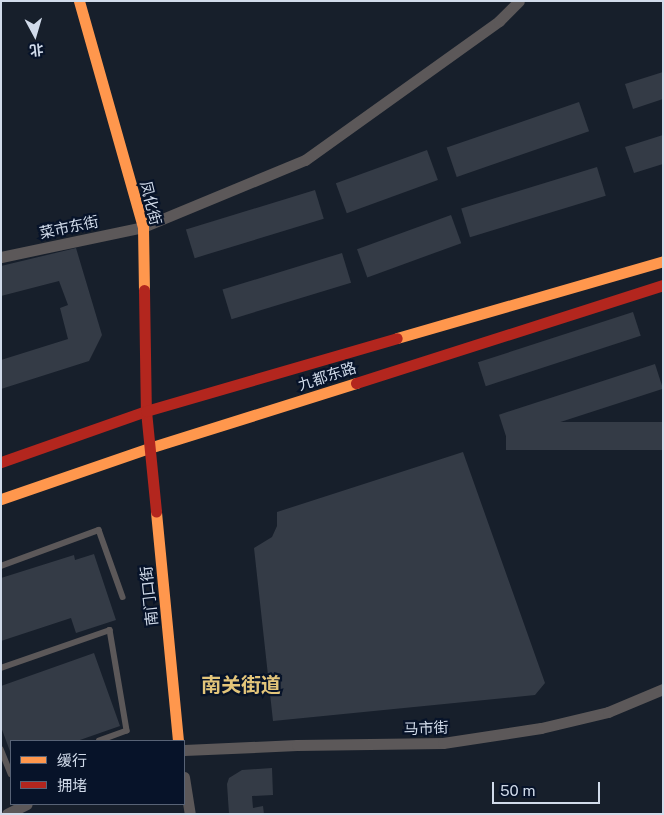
<!DOCTYPE html>
<meta charset="utf-8">
<style>
body{margin:0}
#map{position:relative;width:664px;height:815px;overflow:hidden;background:#171f2b;font-family:"Public Sans","Noto Sans SC",sans-serif}
div>[style]{position:absolute}
.building>*{inset:0;background:#343b46;transform-origin:0 0}
.lane>*{height:5.5px;margin:-2.75px;padding:0 2.75px;transform-origin:2.75px;border-radius:2.75px;background:#5c5859}
.street>*{height:11px;margin:-5.5px;padding:0 5.5px;transform-origin:5.5px;border-radius:5.5px;background:#5c5859}
.slow>*{height:11px;margin:-5.5px;padding:0 5.5px;transform-origin:5.5px;border-radius:5.5px;background:#ff974d}
.jam>*{height:11px;margin:-5.5px;padding:0 5.5px;transform-origin:5.5px;border-radius:5.5px;background:#b3261e}
span{translate:-50% -50%;white-space:nowrap;text-align:center;line-height:1.15;-webkit-text-stroke:4.5px #071329;paint-order:stroke}
.street-label{font-size:15px;color:#d1dbea}
.district-label{font-size:20px;color:#e3c57a;font-weight:700}
.frame{position:absolute;inset:0;border:2px solid #d1dbea;pointer-events:none}
.legend{position:absolute;left:10px;top:740px;width:175px;height:65px;box-sizing:border-box;background:#071329;border:1px solid #586376;margin:0;padding:6px 9px;list-style:none;font-size:15px;color:#d1dbea}
.legend li{display:flex;align-items:center;gap:10px;height:25px}
.legend b{width:25px;border:1px solid #586376}
.north{position:absolute;left:10px;top:10px;width:50px;height:50px;-webkit-text-stroke:4px #071329;paint-order:stroke;rotate:174deg;font-size:14px;font-weight:700;line-height:20px;text-align:center;color:#d1dbea}
.north::after{content:'';display:block;margin:auto;width:18px;height:22px;background:#d1dbea;clip-path:polygon(50% 0,100% 100%,50% 72%,0 100%)}
.scale{position:absolute;left:492px;top:782px;width:108px;height:22px;box-sizing:border-box;border:2px solid #d1dbea;border-top:0;padding-left:6px;font-size:15px;line-height:18px;white-space:nowrap;color:#d1dbea;-webkit-text-stroke:4px #071329;paint-order:stroke}
</style>
<div id="map">
<div class="building">
<div style="clip-path:polygon(663px 72px,663px 99px,633px 109px,625px 84px)"></div>
<div style="left:579px;top:102px;width:31px;height:140px;rotate:71deg"></div>
<div style="clip-path:polygon(663px 135px,663px 164px,634px 173px,625px 147px)"></div>
<div style="left:427px;top:150px;width:32px;height:97px;rotate:70deg"></div>
<div style="left:597px;top:167px;width:30px;height:142px;rotate:73deg"></div>
<div style="left:315px;top:190px;width:30px;height:135px;rotate:73deg"></div>
<div style="left:451px;top:215px;width:30px;height:100px;rotate:70deg"></div>
<div style="clip-path:polygon(76px 248px,102px 335px,89px 361px,1px 389px,1px 360px,68px 339px,60px 308px,68px 305px,59px 281px,1px 296px,1px 266px)"></div>
<div style="left:342px;top:253px;width:31px;height:125px;rotate:73deg"></div>
<div style="left:633px;top:312px;width:25px;height:163px;rotate:72deg"></div>
<div style="left:655px;top:364px;width:26px;height:164px;rotate:72deg"></div>
<div style="left:663px;top:422px;width:28px;height:157px;rotate:90deg"></div>
<div style="clip-path:polygon(463px 452px,545px 683px,535px 695px,273px 721px,254px 548px,272px 537px,277px 526px,277px 512px)"></div>
<div style="clip-path:polygon(94px 554px,116px 620px,76px 633px,71px 618px,1px 641px,1px 578px,74px 555px,75px 560px)"></div>
<div style="clip-path:polygon(94px 653px,120px 726px,77px 741px,11px 741px,11px 754px,1px 727px,1px 686px)"></div>
<div style="clip-path:polygon(272px 768px,273px 795px,252px 796px,253px 808px,263px 806px,264px 814px,229px 814px,227px 784px,229px 778px,242px 770px)"></div>
</div>
<div class="lane">
<div style="left:1px;top:566px;width:104px;rotate:-20.2deg"></div>
<div style="left:99px;top:530px;width:71px;rotate:70.3deg"></div>
<div style="left:1px;top:668px;width:115px;rotate:-19.2deg"></div>
<div style="left:110px;top:630px;width:102px;rotate:80.4deg"></div>
<div style="left:127px;top:731px;width:29px;rotate:160deg"></div>
<div style="left:1px;top:749px;width:27px;rotate:68deg"></div>
</div>
<div class="street">
<div style="left:1px;top:257px;width:145px;rotate:-11.9deg"></div>
<div style="left:143px;top:227px;width:175px;rotate:-22.5deg"></div>
<div style="left:305px;top:160px;width:239px;rotate:-35.6deg"></div>
<div style="left:499px;top:21px;width:28px;rotate:-45deg"></div>
<div style="left:184px;top:750px;width:113px;rotate:-2.5deg"></div>
<div style="left:297px;top:745px;width:146px;rotate:-0.8deg"></div>
<div style="left:443px;top:743px;width:99px;rotate:-8.7deg"></div>
<div style="left:541px;top:728px;width:69px;rotate:-13.4deg"></div>
<div style="left:608px;top:712px;width:60px;rotate:-22.7deg"></div>
<div style="left:184px;top:777px;width:37px;rotate:81deg"></div>
<div style="left:7px;top:814px;width:22px;rotate:-27deg"></div>
</div>
<div class="slow">
<div style="left:79px;top:1px;width:235px;rotate:74.2deg"></div>
<div style="left:143px;top:227px;width:63px;rotate:89.1deg"></div>
<div style="left:397px;top:338px;width:277px;rotate:-16.1deg"></div>
<div style="left:1px;top:499px;width:157px;rotate:-19deg"></div>
<div style="left:149px;top:448px;width:217px;rotate:-17.4deg"></div>
<div style="left:156px;top:512px;width:230px;rotate:84.5deg"></div>
</div>
<div class="jam">
<div style="left:144px;top:290px;width:121px;rotate:89.1deg"></div>
<div style="left:146px;top:411px;width:101px;rotate:84.3deg"></div>
<div style="left:356px;top:383px;width:322px;rotate:-17.7deg"></div>
<div style="left:1px;top:462px;width:154px;rotate:-19.4deg"></div>
<div style="left:146px;top:411px;width:261px;rotate:-16.2deg"></div>
</div>
<div class="street-label">
<span style="left:151px;top:203px;rotate:76deg">凤化街</span>
<span style="left:69px;top:227px;rotate:-12deg">菜市东街</span>
<span style="left:327px;top:376px;rotate:-18deg">九都东路</span>
<span style="left:149px;top:596px;rotate:-96deg">南门口街</span>
<span style="left:426px;top:728px;rotate:-2deg">马市街</span>
</div>
<div class="district-label">
<span style="left:241px;top:685px">南关街道</span>
</div>
<div class="frame"></div>
<ul class="legend">
<li><b style="height:6px;background:#ff974d"></b>缓行</li>
<li><b style="height:6px;background:#b3261e"></b>拥堵</li>
</ul>
<div class="north">北</div>
<div class="scale">50 m</div>
</div>
